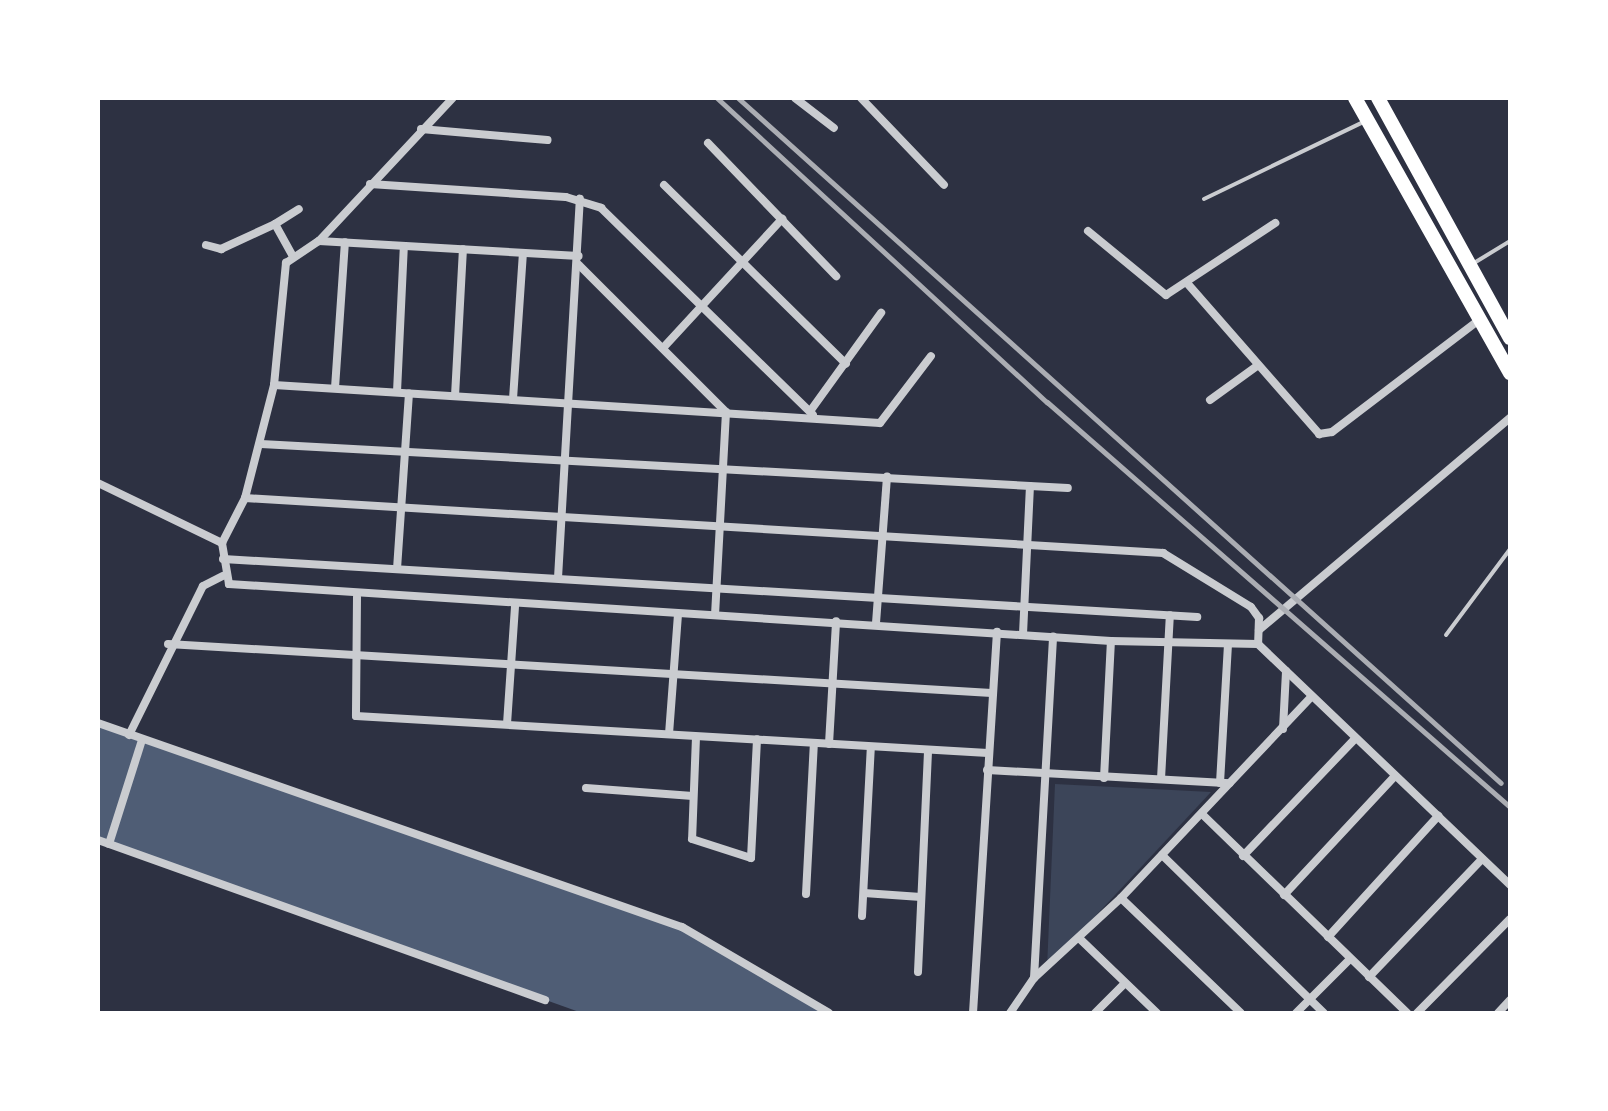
<!DOCTYPE html>
<style>
body{margin:0}
#map{position:relative;width:1608px;height:1111px;overflow:hidden;background:#2d3142;font-family:"Source Sans 3",sans-serif}
div>[style]{position:absolute}
.green>*{inset:0;background:#3c4559}
.water>*{inset:0;background:#4f5d75}
.service>*{height:4px;margin:-2px;padding:0 2px;transform-origin:2px;border-radius:2px;background:#caccd0}
.minor>*{height:8px;margin:-4px;padding:0 4px;transform-origin:4px;border-radius:4px;background:#caccd0}
.trunk>*{height:14px;margin:-7px;padding:0 7px;transform-origin:7px;border-radius:7px;background:#fff}
.rail>*{height:5px;margin:-2.5px;padding:0 2.5px;transform-origin:2.5px;border-radius:2.5px;background:#abadb3}
span{translate:-50% -50%;white-space:nowrap;text-align:center;line-height:1.15;-webkit-text-stroke:6px #fff;paint-order:stroke}
.frame{position:absolute;inset:0;border:100px solid #fff;pointer-events:none}
</style>
<div id="map">
<div class="green">
<div style="clip-path:polygon(1055px 784px,1211px 792px,1047px 968px)"></div>
</div>
<div class="water">
<div style="clip-path:polygon(98px 723px,682px 927px,829px 1013px,582px 1013px,98px 840px)"></div>
</div>
<div class="service">
<div style="left:1204px;top:199px;width:179px;rotate:-25.8deg"></div>
<div style="left:1474px;top:263px;width:42px;rotate:-31.4deg"></div>
<div style="left:1446px;top:635px;width:107px;rotate:-53.3deg"></div>
</div>
<div class="minor">
<div style="left:795px;top:98px;width:49px;rotate:37.6deg"></div>
<div style="left:861px;top:98px;width:120px;rotate:46.3deg"></div>
<div style="left:421px;top:129px;width:127px;rotate:5deg"></div>
<div style="left:708px;top:143px;width:185px;rotate:46.1deg"></div>
<div style="left:370px;top:184px;width:196px;rotate:3.8deg"></div>
<div style="left:566px;top:197px;width:37px;rotate:17deg"></div>
<div style="left:601px;top:208px;width:296px;rotate:44.3deg"></div>
<div style="left:664px;top:185px;width:255px;rotate:44.5deg"></div>
<div style="left:275px;top:224px;width:28px;rotate:-32deg"></div>
<div style="left:1088px;top:231px;width:101px;rotate:39.4deg"></div>
<div style="left:1166px;top:295px;width:131px;rotate:-33.4deg"></div>
<div style="left:319px;top:241px;width:260px;rotate:3.3deg"></div>
<div style="left:206px;top:245px;width:16px;rotate:15deg"></div>
<div style="left:221px;top:249px;width:60px;rotate:-24.8deg"></div>
<div style="left:275px;top:224px;width:37px;rotate:61deg"></div>
<div style="left:579px;top:265px;width:208px;rotate:45deg"></div>
<div style="left:726px;top:412px;width:203px;rotate:93.1deg"></div>
<div style="left:1187px;top:283px;width:201px;rotate:48.8deg"></div>
<div style="left:1319px;top:434px;width:13px;rotate:-9deg"></div>
<div style="left:1332px;top:432px;width:185px;rotate:-37.3deg"></div>
<div style="left:663px;top:348px;width:176px;rotate:-47.3deg"></div>
<div style="left:274px;top:385px;width:607px;rotate:3.59deg"></div>
<div style="left:880px;top:423px;width:84px;rotate:-52.7deg"></div>
<div style="left:335px;top:388px;width:146px;rotate:-86.1deg"></div>
<div style="left:397px;top:392px;width:146px;rotate:-87.3deg"></div>
<div style="left:455px;top:396px;width:147px;rotate:-86.9deg"></div>
<div style="left:513px;top:399px;width:146px;rotate:-86.1deg"></div>
<div style="left:1210px;top:400px;width:58px;rotate:-35.9deg"></div>
<div style="left:811px;top:410px;width:120px;rotate:-54.2deg"></div>
<div style="left:261px;top:444px;width:808px;rotate:3.12deg"></div>
<div style="left:98px;top:483px;width:138px;rotate:25.8deg"></div>
<div style="left:245px;top:498px;width:920px;rotate:3.43deg"></div>
<div style="left:1163px;top:553px;width:103px;rotate:31.5deg"></div>
<div style="left:1251px;top:607px;width:14px;rotate:54deg"></div>
<div style="left:1259px;top:618px;width:26px;rotate:92deg"></div>
<div style="left:1258px;top:644px;width:147px;rotate:-178.8deg"></div>
<div style="left:1111px;top:641px;width:884px;rotate:-176.3deg"></div>
<div style="left:229px;top:584px;width:42px;rotate:-99.7deg"></div>
<div style="left:222px;top:543px;width:51px;rotate:-62.9deg"></div>
<div style="left:245px;top:498px;width:117px;rotate:-75.6deg"></div>
<div style="left:274px;top:385px;width:123px;rotate:-84.4deg"></div>
<div style="left:286px;top:263px;width:40px;rotate:-34deg"></div>
<div style="left:319px;top:241px;width:196px;rotate:-46.9deg"></div>
<div style="left:223px;top:559px;width:976px;rotate:3.41deg"></div>
<div style="left:397px;top:569px;width:176px;rotate:-86.1deg"></div>
<div style="left:558px;top:578px;width:380px;rotate:-86.7deg"></div>
<div style="left:357px;top:597px;width:119px;rotate:90.5deg"></div>
<div style="left:356px;top:716px;width:633px;rotate:3.35deg"></div>
<div style="left:876px;top:623px;width:147px;rotate:-85.7deg"></div>
<div style="left:1259px;top:630px;width:329px;rotate:-40.2deg"></div>
<div style="left:1023px;top:634px;width:148px;rotate:-87.3deg"></div>
<div style="left:168px;top:644px;width:825px;rotate:3.4deg"></div>
<div style="left:1258px;top:644px;width:349px;rotate:43.7deg"></div>
<div style="left:98px;top:723px;width:619px;rotate:19.26deg"></div>
<div style="left:682px;top:927px;width:170px;rotate:30.3deg"></div>
<div style="left:507px;top:724px;width:118px;rotate:-86.1deg"></div>
<div style="left:1283px;top:729px;width:58px;rotate:-87deg"></div>
<div style="left:669px;top:734px;width:120px;rotate:-85.7deg"></div>
<div style="left:129px;top:735px;width:166px;rotate:-63.6deg"></div>
<div style="left:203px;top:586px;width:22px;rotate:-27deg"></div>
<div style="left:696px;top:737px;width:102px;rotate:92.2deg"></div>
<div style="left:692px;top:839px;width:62px;rotate:17.9deg"></div>
<div style="left:751px;top:858px;width:119px;rotate:-87.1deg"></div>
<div style="left:829px;top:744px;width:123px;rotate:-86.7deg"></div>
<div style="left:987px;top:770px;width:243px;rotate:3.1deg"></div>
<div style="left:1104px;top:778px;width:137px;rotate:-87.1deg"></div>
<div style="left:1161px;top:779px;width:164px;rotate:-86.9deg"></div>
<div style="left:1220px;top:783px;width:137px;rotate:-86.7deg"></div>
<div style="left:586px;top:788px;width:107px;rotate:4.3deg"></div>
<div style="left:1202px;top:814px;width:286px;rotate:44.1deg"></div>
<div style="left:98px;top:840px;width:475px;rotate:19.7deg"></div>
<div style="left:109px;top:844px;width:109px;rotate:-72.4deg"></div>
<div style="left:1162px;top:855px;width:226px;rotate:44.3deg"></div>
<div style="left:1243px;top:856px;width:162px;rotate:-46.3deg"></div>
<div style="left:864px;top:893px;width:57px;rotate:4deg"></div>
<div style="left:806px;top:894px;width:151px;rotate:-87deg"></div>
<div style="left:1284px;top:895px;width:163px;rotate:-47deg"></div>
<div style="left:1121px;top:898px;width:166px;rotate:43.8deg"></div>
<div style="left:862px;top:916px;width:169px;rotate:-87deg"></div>
<div style="left:1328px;top:937px;width:164px;rotate:-47.7deg"></div>
<div style="left:1080px;top:939px;width:107px;rotate:43.9deg"></div>
<div style="left:918px;top:972px;width:222px;rotate:-87.4deg"></div>
<div style="left:1369px;top:977px;width:163px;rotate:-46.2deg"></div>
<div style="left:1034px;top:978px;width:342px;rotate:-86.8deg"></div>
<div style="left:973px;top:1013px;width:382px;rotate:-86.4deg"></div>
<div style="left:1010px;top:1013px;width:42px;rotate:-55.6deg"></div>
<div style="left:1034px;top:978px;width:118px;rotate:-42.6deg"></div>
<div style="left:1121px;top:898px;width:277px;rotate:-46.6deg"></div>
<div style="left:1095px;top:1013px;width:42px;rotate:-45deg"></div>
<div style="left:1296px;top:1013px;width:76px;rotate:-45deg"></div>
<div style="left:1417px;top:1013px;width:132px;rotate:-45.3deg"></div>
<div style="left:1498px;top:1013px;width:18px;rotate:-47deg"></div>
</div>
<div class="trunk">
<div style="left:1355px;top:98px;width:316px;rotate:60.6deg"></div>
<div style="left:1378px;top:98px;width:274px;rotate:61.2deg"></div>
</div>
<div class="rail">
<div style="left:717px;top:98px;width:449px;rotate:42.7deg"></div>
<div style="left:1047px;top:402px;width:615px;rotate:41.18deg"></div>
<div style="left:738px;top:98px;width:1025px;rotate:41.92deg"></div>
</div>
<div class="frame"></div>
</div>
